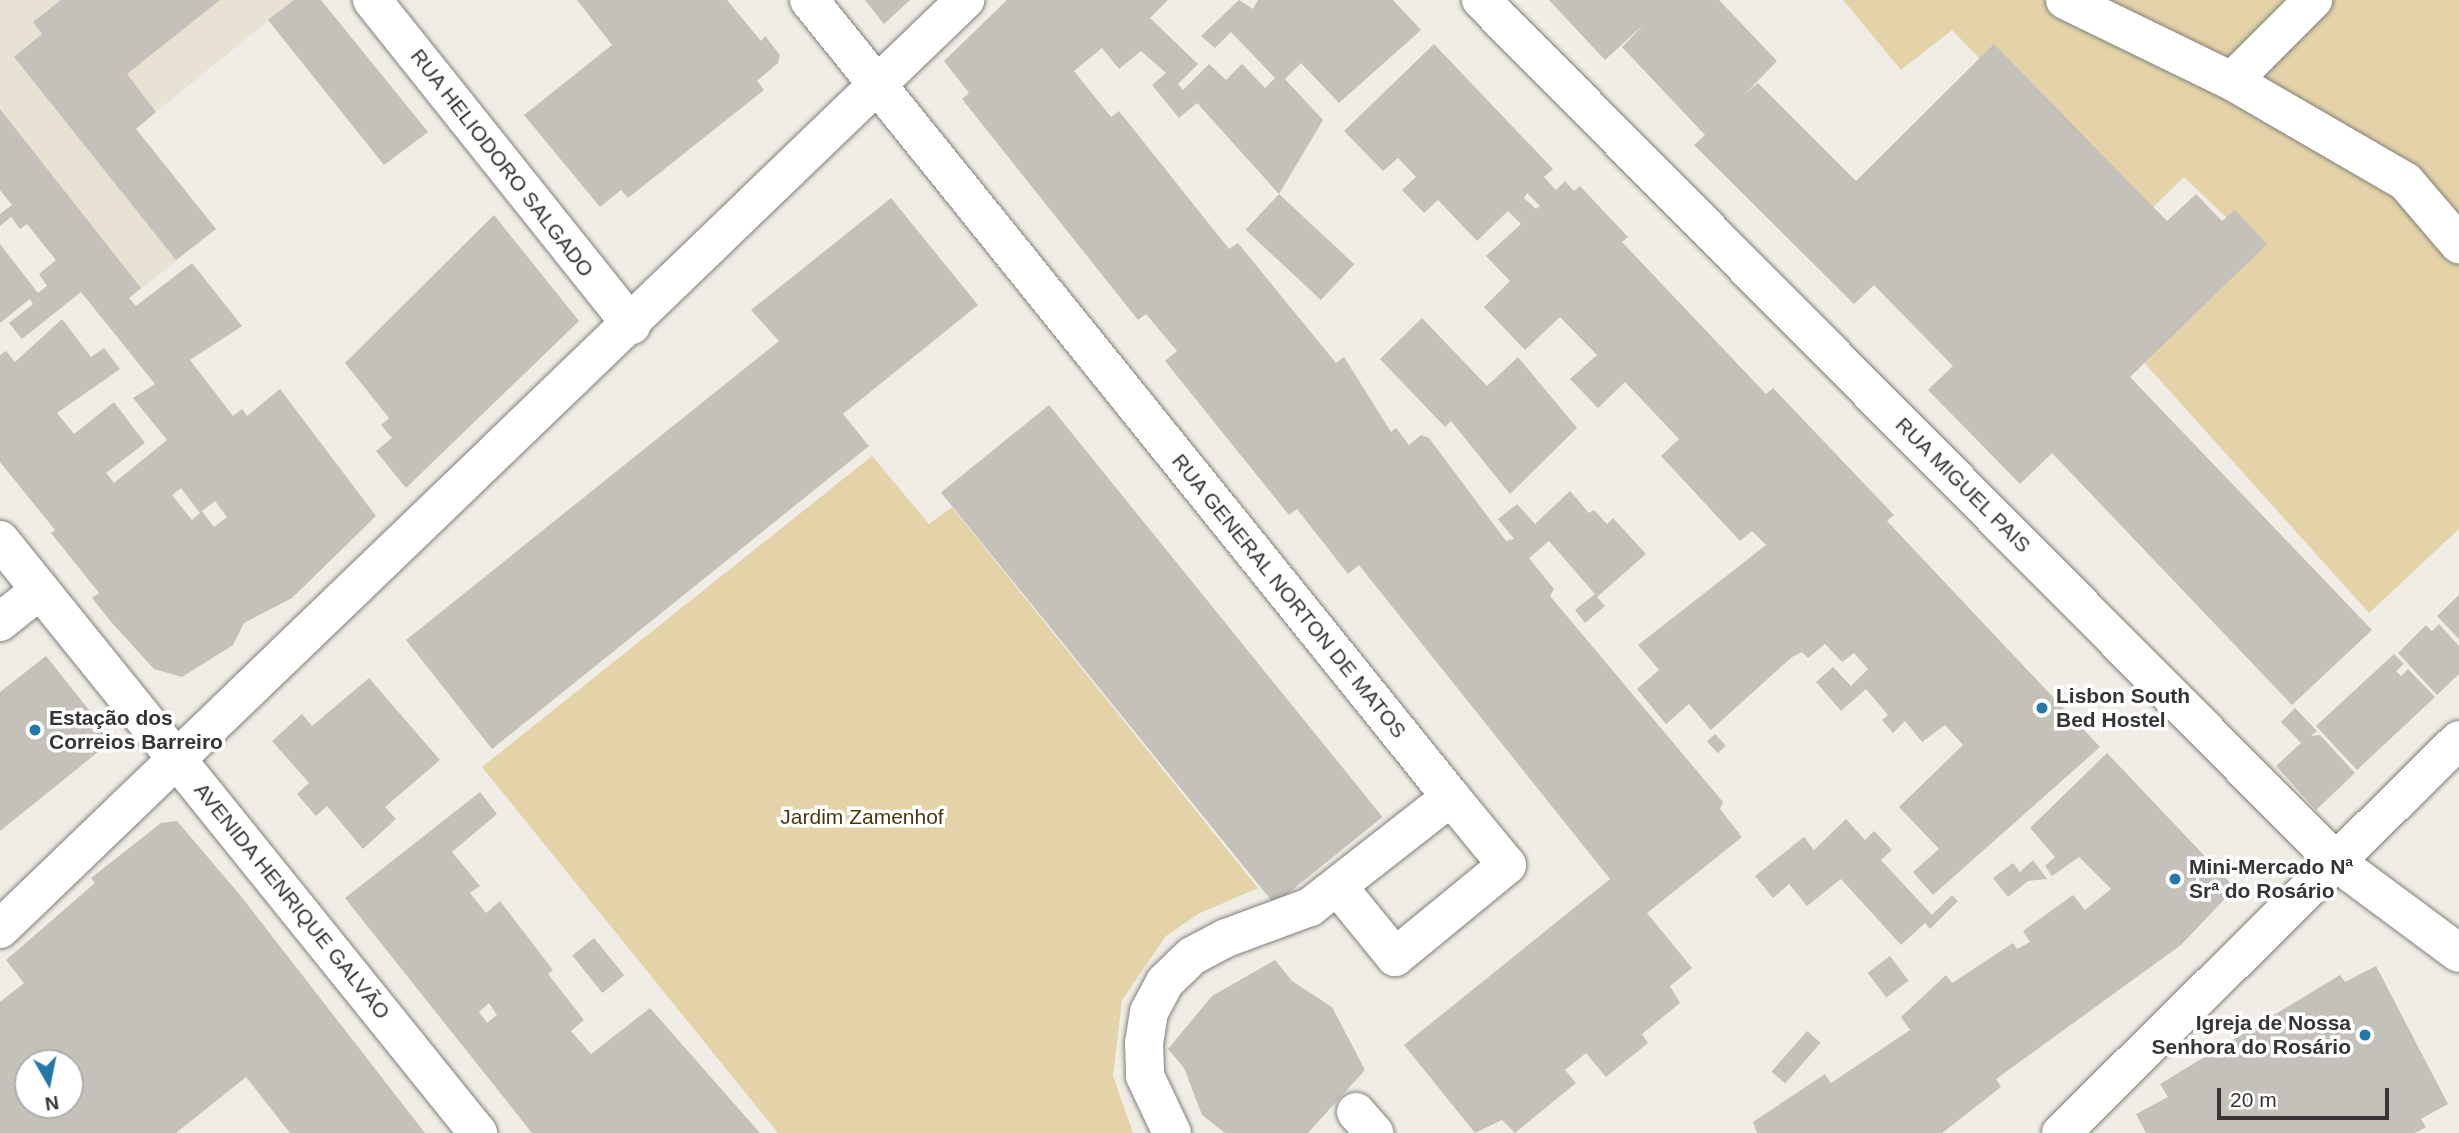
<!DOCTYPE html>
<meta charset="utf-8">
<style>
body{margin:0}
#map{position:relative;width:2459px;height:1133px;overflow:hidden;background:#efede6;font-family:Arial,sans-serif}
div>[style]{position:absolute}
.built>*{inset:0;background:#e7e2d3}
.green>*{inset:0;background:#e4d3a9}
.building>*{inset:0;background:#c4c1ba;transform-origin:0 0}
.roads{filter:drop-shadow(0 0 2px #82807a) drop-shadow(0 0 2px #82807a)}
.street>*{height:38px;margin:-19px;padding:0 19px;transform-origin:19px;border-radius:19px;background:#fff}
.secondary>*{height:38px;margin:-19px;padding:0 19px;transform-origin:19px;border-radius:19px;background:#fff}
.dots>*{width:19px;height:19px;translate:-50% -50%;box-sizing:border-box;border:4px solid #fff;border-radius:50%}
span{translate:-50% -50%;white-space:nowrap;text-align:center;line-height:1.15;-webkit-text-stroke:7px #fff;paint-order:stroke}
.street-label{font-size:21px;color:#363533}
.poi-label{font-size:21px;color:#363533;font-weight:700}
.left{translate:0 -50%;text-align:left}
.right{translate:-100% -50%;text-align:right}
.park-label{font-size:21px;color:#47380b}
.north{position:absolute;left:14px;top:1049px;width:70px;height:70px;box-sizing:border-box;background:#fff;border:2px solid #afaead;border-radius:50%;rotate:171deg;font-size:19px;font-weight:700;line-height:28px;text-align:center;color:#363533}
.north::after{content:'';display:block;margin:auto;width:24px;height:32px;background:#2478a8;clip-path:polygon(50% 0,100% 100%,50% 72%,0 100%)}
.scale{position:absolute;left:2217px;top:1088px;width:172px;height:32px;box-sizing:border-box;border:4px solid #363533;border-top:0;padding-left:9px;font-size:21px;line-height:24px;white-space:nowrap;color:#363533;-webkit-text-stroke:5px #fff;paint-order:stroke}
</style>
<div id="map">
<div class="built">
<div style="clip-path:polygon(0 0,294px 0,136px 128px,216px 229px,103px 319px,0 190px)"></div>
</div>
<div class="green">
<div style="clip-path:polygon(1843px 0,2459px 0,2459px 529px,2369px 613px,2140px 358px,2254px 244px,2184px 177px,2138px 222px,1952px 30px,1901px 70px)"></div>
<div style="clip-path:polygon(872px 456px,929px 524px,952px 507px,1258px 888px,1198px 914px,1166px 936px,1122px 1000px,1113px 1076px,1133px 1133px,778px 1133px,482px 767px)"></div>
</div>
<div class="building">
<div style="clip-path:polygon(61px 0,220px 0,127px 74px,156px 112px,136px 129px,216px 229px,176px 260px,14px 57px,42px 34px,33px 22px)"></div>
<div style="clip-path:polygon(294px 0,321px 0,428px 132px,384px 165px,268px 20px)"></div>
<div style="clip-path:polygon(577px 0,727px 0,761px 41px,765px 36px,780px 55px,778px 63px,757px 81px,764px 90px,628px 198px,621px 190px,600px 207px,524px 115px,612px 45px)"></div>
<div style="clip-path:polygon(865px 0,910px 0,884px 24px)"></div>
<div style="clip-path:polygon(1007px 0,1168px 0,1150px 18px,1198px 64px,1178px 84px,1183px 90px,1209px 64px,1226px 80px,1242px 64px,1265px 88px,1275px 78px,1231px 32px,1215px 48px,1201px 36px,1239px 0,1253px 9px,1258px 0,1393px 0,1421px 30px,1339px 103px,1301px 63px,1285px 79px,1323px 120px,1279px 194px,1197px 103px,1179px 118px,1152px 85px,1166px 73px,1141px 51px,1119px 69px,1102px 48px,1074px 71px,1111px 117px,1119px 111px,1229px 249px,1238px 243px,1336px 363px,1344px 357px,1391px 432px,1396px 428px,1409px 445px,1421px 435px,1429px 438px,1506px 541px,1514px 539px,1498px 519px,1517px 504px,1535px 524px,1570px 491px,1589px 513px,1594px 510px,1607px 524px,1613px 518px,1646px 554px,1597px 597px,1605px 606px,1585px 623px,1575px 610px,1595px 594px,1549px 541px,1529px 558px,1554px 589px,1550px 596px,1723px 802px,1720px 809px,1742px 837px,1647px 913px,1692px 968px,1670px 986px,1680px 1003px,1642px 1034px,1648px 1043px,1606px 1077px,1586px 1053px,1565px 1070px,1576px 1083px,1515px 1133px,1502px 1120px,1475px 1133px,1404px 1045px,1610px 879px,1359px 565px,1348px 574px,1297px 509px,1289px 515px,1165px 361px,1177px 351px,1146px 314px,1138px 320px,962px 99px,969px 93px,944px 61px)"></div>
<div style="clip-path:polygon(1549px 0,1719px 0,1777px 61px,1745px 94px,1758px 83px,1856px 181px,1994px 44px,2167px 221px,2196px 194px,2222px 221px,2235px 210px,2267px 244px,2130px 377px,2372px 630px,2292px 705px,2052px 453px,2020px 484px,1928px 390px,1953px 366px,1874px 285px,1854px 304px,1694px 145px,1705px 135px,1622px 47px,1645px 23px,1605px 60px)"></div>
<div style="clip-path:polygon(evenodd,1434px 44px,1553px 169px,1544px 177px,1556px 190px,1565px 181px,1574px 191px,1580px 186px,1628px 237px,1622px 242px,1766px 394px,1773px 388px,1894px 515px,1887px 521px,2100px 747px,1933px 895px,1913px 872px,1939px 849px,1899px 807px,1963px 745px,1945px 725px,1922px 742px,1905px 721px,1893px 733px,1882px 720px,1888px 715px,1866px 689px,1841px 711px,1816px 682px,1833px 667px,1851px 686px,1868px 669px,1854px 653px,1842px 662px,1825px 644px,1808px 658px,1802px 652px,1792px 657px,1711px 730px,1689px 704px,1666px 724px,1637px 689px,1659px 670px,1638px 645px,1766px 545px,1752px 531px,1740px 541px,1661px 456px,1679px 439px,1625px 382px,1598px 408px,1570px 379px,1597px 355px,1560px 317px,1525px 350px,1484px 307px,1510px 281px,1486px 256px,1521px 224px,1508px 211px,1477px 241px,1438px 200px,1424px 213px,1402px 190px,1416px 177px,1398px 158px,1383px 171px,1344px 131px,1434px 44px,1527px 193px,1540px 206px,1536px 209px,1524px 198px,1527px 193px)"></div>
<div style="clip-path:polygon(evenodd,0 109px,141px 288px,129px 298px,136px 306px,192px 263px,242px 326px,190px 360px,233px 416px,242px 409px,247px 416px,280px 389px,376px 516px,292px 598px,244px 623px,233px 645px,182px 677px,154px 669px,112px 623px,92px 598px,99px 593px,51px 533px,55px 530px,0 462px,0 355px,6px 351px,15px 362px,62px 319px,91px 357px,104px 348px,120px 369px,57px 413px,74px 434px,114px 402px,145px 443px,106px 473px,114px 483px,167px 440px,133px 398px,155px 384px,81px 292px,22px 339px,9px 323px,33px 304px,30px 299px,0 323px,0 244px,38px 293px,47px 286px,39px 274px,56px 260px,27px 224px,20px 229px,11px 217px,0 226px,0 214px,12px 205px,0 190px,0 109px,181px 488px,200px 513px,192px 520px,172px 495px,181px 488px,0 109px,215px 501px,227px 517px,214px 527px,202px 511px,215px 501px)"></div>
<div style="left:1279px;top:194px;width:103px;height:49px;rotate:43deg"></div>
<div style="clip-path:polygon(891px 198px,978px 305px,843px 414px,869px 446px,492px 749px,406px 640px,779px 341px,751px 310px)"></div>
<div style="clip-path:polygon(494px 215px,579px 321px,406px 488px,376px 451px,392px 438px,381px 425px,389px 418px,345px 363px)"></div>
<div style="clip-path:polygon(1422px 318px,1487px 386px,1518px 357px,1577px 428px,1510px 494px,1451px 421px,1445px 427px,1380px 359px)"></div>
<div style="left:1049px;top:405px;width:530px;height:139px;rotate:51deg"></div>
<div style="clip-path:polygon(2459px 595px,2459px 639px,2437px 616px)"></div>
<div style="clip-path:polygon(2439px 624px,2459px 646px,2459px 674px,2437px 695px,2398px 653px,2426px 625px,2432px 631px)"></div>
<div style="clip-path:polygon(2394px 654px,2404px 664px,2396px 671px,2401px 676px,2408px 669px,2435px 697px,2357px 770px,2316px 726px)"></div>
<div style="clip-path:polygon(46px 656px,113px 740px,0 831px,0 692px)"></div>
<div style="clip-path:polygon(369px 678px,440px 760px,385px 807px,396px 819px,363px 849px,327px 806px,316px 816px,297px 794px,309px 783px,272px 741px,302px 714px,312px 726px)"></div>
<div style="clip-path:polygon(2295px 708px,2317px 731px,2311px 736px,2320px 735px,2355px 773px,2316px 810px,2276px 766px,2301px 743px,2281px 722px)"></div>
<div style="left:1715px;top:734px;width:16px;height:11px;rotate:47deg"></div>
<div style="clip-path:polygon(2107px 753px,2235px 888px,2181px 945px,1996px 1079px,2001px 1087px,1942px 1133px,1757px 1133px,1753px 1122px,1825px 1074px,1831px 1083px,1910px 1030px,1901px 1017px,1946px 975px,1952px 983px,2013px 943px,2017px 949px,2030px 942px,2023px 931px,2073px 895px,2085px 910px,2111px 889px,2079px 857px,2052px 876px,2045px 866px,2055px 857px,2030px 828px)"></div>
<div style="clip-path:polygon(evenodd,480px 792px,497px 814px,452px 852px,480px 886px,470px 893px,486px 913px,500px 901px,553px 970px,548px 974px,584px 1020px,571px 1031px,591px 1054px,650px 1008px,760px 1133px,532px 1133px,345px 898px,480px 792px,489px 1003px,497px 1015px,487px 1023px,479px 1012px,489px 1003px)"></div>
<div style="clip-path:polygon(1846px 819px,1865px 840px,1874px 831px,1892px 850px,1881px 860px,1932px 915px,1952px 895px,1958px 901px,1930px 929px,1925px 923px,1901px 945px,1841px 879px,1807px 906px,1789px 884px,1773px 898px,1755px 876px,1804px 837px,1814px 850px)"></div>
<div style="clip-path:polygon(evenodd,177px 821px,240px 895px,425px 1133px,290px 1133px,246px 1077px,176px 1133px,0 1133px,0 1002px,24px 983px,6px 960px,95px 883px,91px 878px,161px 823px,177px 821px,28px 1063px,70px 1063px,70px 1105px,28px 1105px,28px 1063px)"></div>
<div style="clip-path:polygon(2033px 860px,2047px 879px,2028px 881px,2008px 897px,1993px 878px,2013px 863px,2020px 872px)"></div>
<div style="left:594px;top:938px;width:48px;height:28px;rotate:51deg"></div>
<div style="left:1890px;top:956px;width:31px;height:28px;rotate:53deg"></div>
<div style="clip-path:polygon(1275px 960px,1292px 981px,1332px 1007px,1365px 1070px,1308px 1133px,1225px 1133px,1202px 1115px,1184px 1068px,1168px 1049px,1212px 996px)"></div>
<div style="clip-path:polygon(2376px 966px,2448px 1104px,2421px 1119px,2426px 1127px,2415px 1133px,2146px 1133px,2136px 1114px,2168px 1097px,2160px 1084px,2340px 975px,2345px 982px)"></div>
<div style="left:1807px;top:1031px;width:18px;height:54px;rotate:41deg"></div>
</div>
<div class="roads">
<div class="street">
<div style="left:372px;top:0;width:416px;rotate:51.4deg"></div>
<div style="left:809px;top:0;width:1023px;rotate:51.15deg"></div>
<div style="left:1451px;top:797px;width:179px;rotate:142deg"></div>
<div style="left:1310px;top:907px;width:90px;rotate:159.7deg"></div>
<div style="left:1226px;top:938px;width:38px;rotate:152deg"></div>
<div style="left:1192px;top:956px;width:37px;rotate:136deg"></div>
<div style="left:1165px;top:982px;width:34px;rotate:118deg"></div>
<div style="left:1149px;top:1012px;width:31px;rotate:99deg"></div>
<div style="left:1144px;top:1043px;width:33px;rotate:88deg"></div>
<div style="left:1145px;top:1076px;width:63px;rotate:64.7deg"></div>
<div style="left:2065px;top:0;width:186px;rotate:25.9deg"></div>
<div style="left:2232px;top:81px;width:201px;rotate:30.1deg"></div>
<div style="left:2406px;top:182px;width:82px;rotate:49.5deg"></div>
<div style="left:2232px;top:81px;width:115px;rotate:-45deg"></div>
<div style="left:0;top:540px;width:762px;rotate:51.13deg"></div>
<div style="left:0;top:622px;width:51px;rotate:-38.7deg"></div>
<div style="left:1339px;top:888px;width:89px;rotate:50.9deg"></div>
<div style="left:1395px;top:957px;width:145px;rotate:-39.4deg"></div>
<div style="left:1507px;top:865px;width:88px;rotate:-129.5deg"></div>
<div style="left:0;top:929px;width:1340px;rotate:-43.91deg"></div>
<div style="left:1356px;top:1112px;width:28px;rotate:49deg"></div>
<div style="left:2061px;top:1133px;width:559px;rotate:-44.64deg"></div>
</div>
<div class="secondary">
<div style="left:1481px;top:0;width:1213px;rotate:45.23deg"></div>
<div style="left:2335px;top:861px;width:154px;rotate:36.6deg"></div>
</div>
</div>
<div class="dots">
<div style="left:2042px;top:708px;background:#2478a8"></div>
<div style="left:35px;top:730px;background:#2478a8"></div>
<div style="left:2175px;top:879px;background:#2478a8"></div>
<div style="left:2365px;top:1035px;background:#2478a8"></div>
</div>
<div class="street-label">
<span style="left:502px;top:163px;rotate:52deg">RUA HELIODORO SALGADO</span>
<span style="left:1963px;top:485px;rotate:45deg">RUA MIGUEL PAIS</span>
<span style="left:1289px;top:596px;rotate:51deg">RUA GENERAL NORTON DE MATOS</span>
<span style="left:292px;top:901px;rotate:51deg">AVENIDA HENRIQUE GALVÃO</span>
</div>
<div class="poi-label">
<span class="left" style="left:2056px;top:708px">Lisbon South<br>Bed Hostel</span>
<span class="left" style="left:49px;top:730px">Estação dos<br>Correios Barreiro</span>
<span class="left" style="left:2189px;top:879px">Mini-Mercado Nª<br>Srª do Rosário</span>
<span class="right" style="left:2351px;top:1035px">Igreja de Nossa<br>Senhora do Rosário</span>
</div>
<div class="park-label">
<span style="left:862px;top:817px">Jardim Zamenhof</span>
</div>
<div class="north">N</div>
<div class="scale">20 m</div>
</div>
